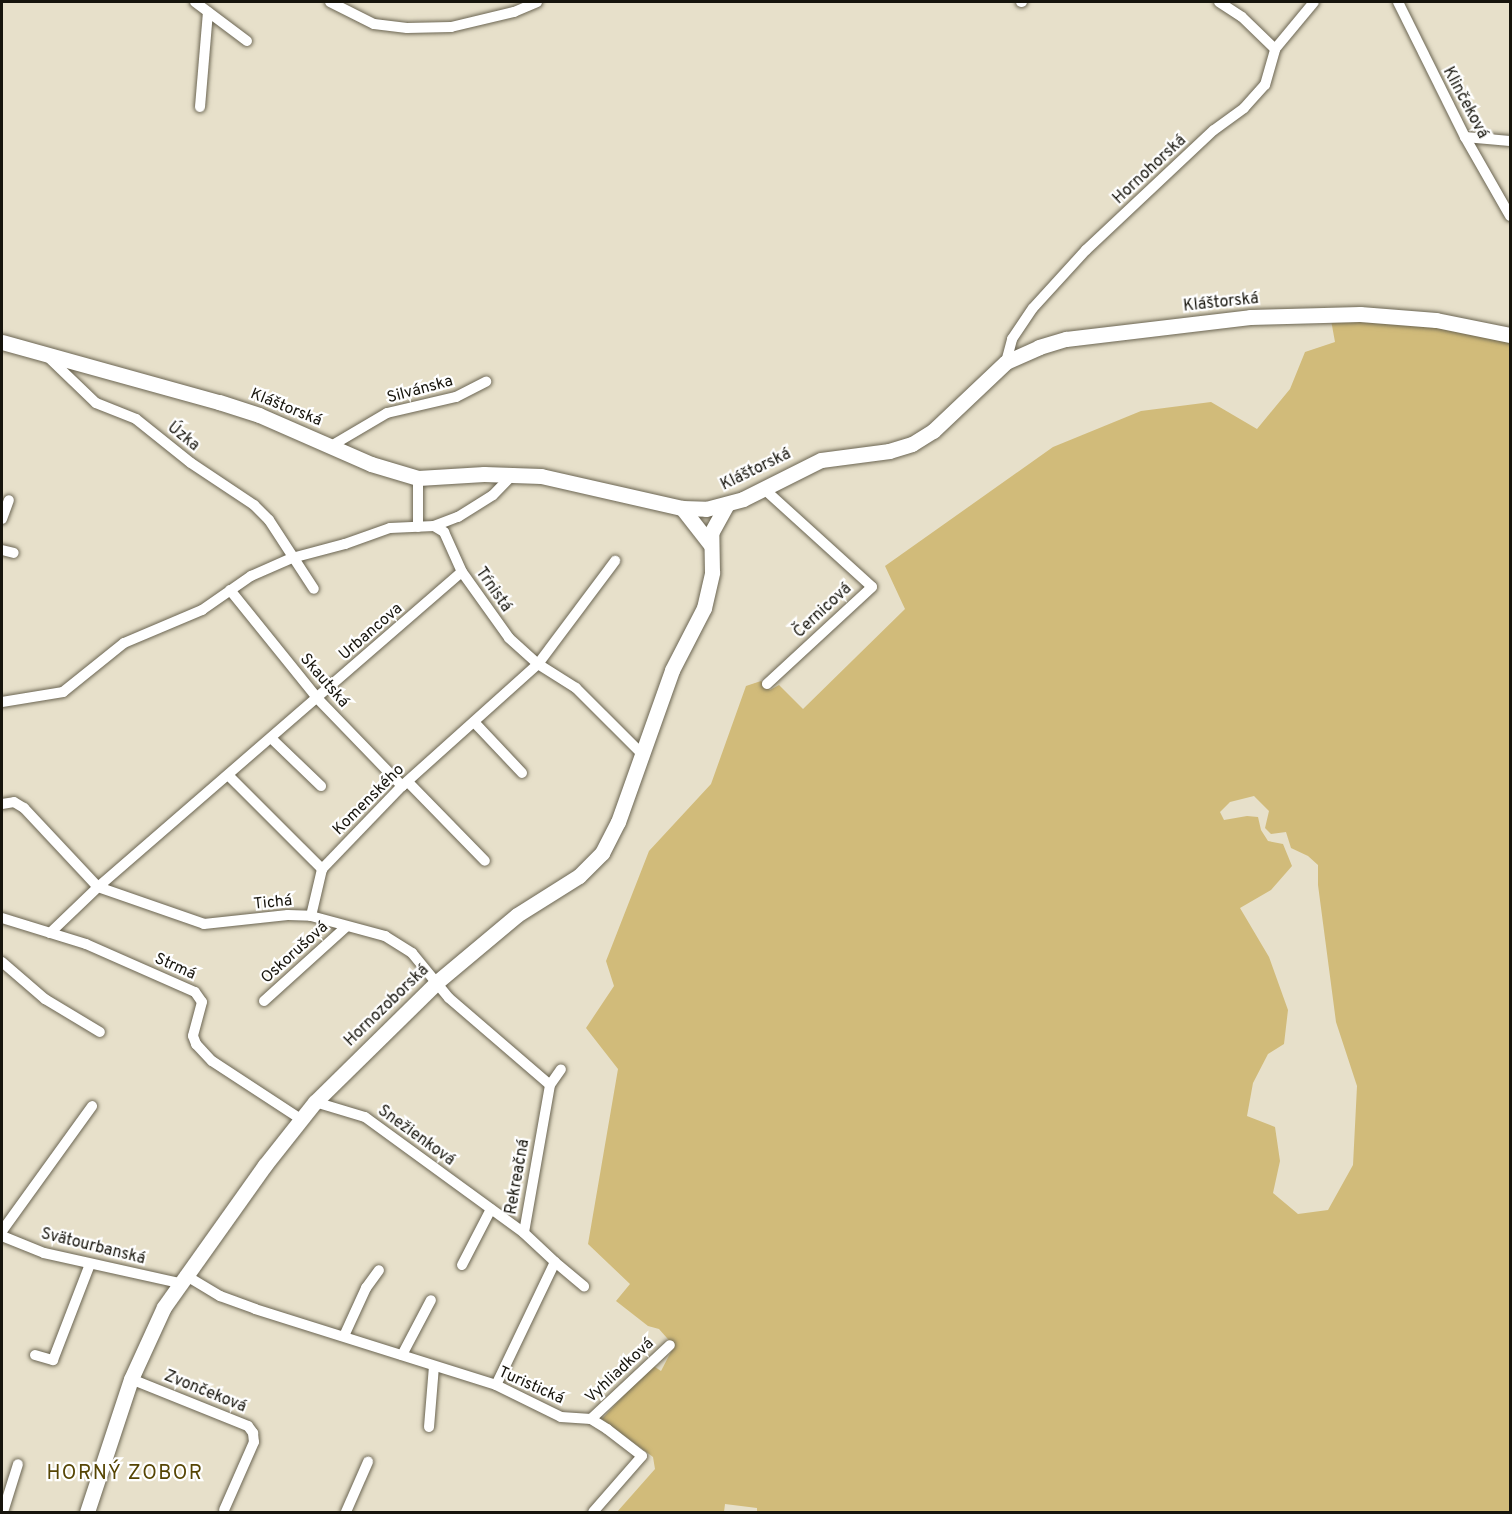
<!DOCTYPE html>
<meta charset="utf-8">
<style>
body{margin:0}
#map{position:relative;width:1512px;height:1514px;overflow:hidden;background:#e7e0ca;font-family:Overpass,sans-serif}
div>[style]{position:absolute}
.green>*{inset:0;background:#d1bb7a}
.roads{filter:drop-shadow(0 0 2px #6b6552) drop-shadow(0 0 2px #6b6552)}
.street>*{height:10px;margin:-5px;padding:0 5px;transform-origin:5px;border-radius:5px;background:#fff}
.secondary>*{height:15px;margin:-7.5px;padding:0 7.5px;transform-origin:7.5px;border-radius:7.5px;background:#fff}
span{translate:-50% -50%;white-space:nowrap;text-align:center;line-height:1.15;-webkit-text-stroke:4.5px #fff;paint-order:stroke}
.street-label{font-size:16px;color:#16140c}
.quarter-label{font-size:20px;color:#564503;letter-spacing:1.5px}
.frame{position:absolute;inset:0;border:3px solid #16140c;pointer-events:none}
</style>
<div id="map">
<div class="green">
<div style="clip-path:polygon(evenodd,1331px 320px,1401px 320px,1510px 338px,1510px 1512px,757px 1512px,757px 1508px,725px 1504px,724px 1512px,617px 1512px,655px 1469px,653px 1457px,602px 1419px,652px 1365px,661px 1371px,674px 1346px,659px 1329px,648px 1326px,616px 1301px,630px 1284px,588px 1244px,618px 1069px,586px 1028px,614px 986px,606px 961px,649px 851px,711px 784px,746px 686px,761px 681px,770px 690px,779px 685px,803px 709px,905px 609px,885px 566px,1053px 447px,1141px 411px,1211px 402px,1257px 429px,1290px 389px,1305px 352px,1335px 342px,1331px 320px,1254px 796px,1269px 811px,1265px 828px,1271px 834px,1286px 832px,1291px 848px,1308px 856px,1318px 865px,1318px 885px,1336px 1022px,1357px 1086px,1353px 1165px,1328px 1210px,1298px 1214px,1273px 1193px,1280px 1161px,1275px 1127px,1247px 1116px,1253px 1083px,1268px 1054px,1284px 1044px,1288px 1010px,1269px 957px,1240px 908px,1271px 890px,1292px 866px,1283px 844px,1268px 841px,1261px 830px,1258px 817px,1247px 816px,1224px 820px,1220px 812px,1230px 802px,1254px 796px)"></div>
</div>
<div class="roads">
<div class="street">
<div style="left:195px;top:2px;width:65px;rotate:36.9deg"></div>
<div style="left:330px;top:2px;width:49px;rotate:26.6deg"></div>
<div style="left:374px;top:24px;width:33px;rotate:7deg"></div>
<div style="left:407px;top:28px;width:44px;rotate:-1.3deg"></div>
<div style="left:451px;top:27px;width:65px;rotate:-13.4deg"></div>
<div style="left:514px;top:12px;width:25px;rotate:-23deg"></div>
<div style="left:1021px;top:2px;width:1px"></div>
<div style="left:1219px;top:2px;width:27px;rotate:33deg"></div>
<div style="left:1242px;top:17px;width:46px;rotate:44.1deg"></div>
<div style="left:1398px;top:2px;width:151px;rotate:63.6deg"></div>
<div style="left:1465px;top:137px;width:91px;rotate:60.3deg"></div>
<div style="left:200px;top:107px;width:95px;rotate:-85.2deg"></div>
<div style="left:1465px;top:137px;width:45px;rotate:5.1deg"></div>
<div style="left:47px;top:356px;width:68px;rotate:43.8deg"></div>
<div style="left:96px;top:403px;width:43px;rotate:21.8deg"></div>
<div style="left:136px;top:419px;width:70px;rotate:38.7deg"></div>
<div style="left:191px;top:463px;width:76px;rotate:33.7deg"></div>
<div style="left:254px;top:505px;width:21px;rotate:45deg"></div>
<div style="left:269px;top:520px;width:82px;rotate:56.9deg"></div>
<div style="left:1006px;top:362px;width:24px;rotate:-75deg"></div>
<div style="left:1012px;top:339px;width:37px;rotate:-56deg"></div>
<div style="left:1033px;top:308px;width:79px;rotate:-47.6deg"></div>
<div style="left:1086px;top:250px;width:175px;rotate:-43.2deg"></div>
<div style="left:1214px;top:130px;width:37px;rotate:-36deg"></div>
<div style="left:1244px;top:108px;width:31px;rotate:-48deg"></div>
<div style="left:1265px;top:85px;width:37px;rotate:-74deg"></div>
<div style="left:1275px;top:49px;width:61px;rotate:-50.3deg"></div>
<div style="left:331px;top:446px;width:65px;rotate:-30.5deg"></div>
<div style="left:387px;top:413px;width:71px;rotate:-13.1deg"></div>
<div style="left:456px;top:397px;width:34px;rotate:-27deg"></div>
<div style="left:763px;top:488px;width:147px;rotate:42.2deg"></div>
<div style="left:872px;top:587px;width:143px;rotate:137.3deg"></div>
<div style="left:2px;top:519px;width:20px;rotate:-70deg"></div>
<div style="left:434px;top:526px;width:12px;rotate:31deg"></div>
<div style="left:444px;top:532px;width:44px;rotate:65.8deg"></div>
<div style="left:462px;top:572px;width:81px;rotate:54.5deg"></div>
<div style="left:509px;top:638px;width:39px;rotate:42deg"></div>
<div style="left:538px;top:664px;width:45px;rotate:32.3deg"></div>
<div style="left:576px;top:688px;width:93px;rotate:45deg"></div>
<div style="left:418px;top:527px;width:49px;rotate:-90deg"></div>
<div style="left:2px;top:550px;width:12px;rotate:14deg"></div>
<div style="left:230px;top:590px;width:140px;rotate:51.1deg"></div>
<div style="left:318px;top:699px;width:121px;rotate:46deg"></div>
<div style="left:2px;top:702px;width:62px;rotate:-9.3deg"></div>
<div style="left:63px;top:692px;width:78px;rotate:-38.8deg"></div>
<div style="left:124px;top:643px;width:85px;rotate:-22.9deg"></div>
<div style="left:202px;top:610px;width:60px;rotate:-34.8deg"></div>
<div style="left:251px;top:576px;width:45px;rotate:-23.7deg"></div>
<div style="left:292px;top:558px;width:55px;rotate:-14.8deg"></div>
<div style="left:345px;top:544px;width:48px;rotate:-19.6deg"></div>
<div style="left:390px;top:528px;width:44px;rotate:-2.6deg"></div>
<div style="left:434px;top:526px;width:26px;rotate:-21deg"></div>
<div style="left:458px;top:517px;width:41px;rotate:-32.2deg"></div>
<div style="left:493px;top:495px;width:30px;rotate:-46deg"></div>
<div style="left:474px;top:722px;width:70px;rotate:46.7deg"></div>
<div style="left:272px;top:739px;width:68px;rotate:43.8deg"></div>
<div style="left:229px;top:776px;width:132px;rotate:45deg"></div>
<div style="left:408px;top:782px;width:110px;rotate:45.7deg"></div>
<div style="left:2px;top:804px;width:12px;rotate:-9deg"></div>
<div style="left:14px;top:802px;width:12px;rotate:31deg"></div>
<div style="left:24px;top:808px;width:108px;rotate:46.9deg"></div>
<div style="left:98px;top:887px;width:112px;rotate:19.2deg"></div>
<div style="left:204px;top:924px;width:84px;rotate:-6.1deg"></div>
<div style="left:288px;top:915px;width:23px;rotate:2deg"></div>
<div style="left:311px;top:916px;width:77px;rotate:15.1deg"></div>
<div style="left:385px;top:936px;width:32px;rotate:32deg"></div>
<div style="left:412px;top:953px;width:58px;rotate:50.6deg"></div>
<div style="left:449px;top:998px;width:133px;rotate:40.7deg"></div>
<div style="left:550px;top:1085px;width:150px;rotate:100deg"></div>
<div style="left:311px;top:916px;width:48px;rotate:-76.8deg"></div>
<div style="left:322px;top:869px;width:115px;rotate:-46.1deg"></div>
<div style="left:402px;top:786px;width:183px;rotate:-41.9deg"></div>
<div style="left:538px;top:664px;width:129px;rotate:-53.2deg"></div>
<div style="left:2px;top:918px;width:88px;rotate:17.2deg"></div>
<div style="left:86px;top:944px;width:119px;rotate:23.8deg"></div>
<div style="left:195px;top:992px;width:12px;rotate:55deg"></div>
<div style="left:202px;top:1002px;width:35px;rotate:105deg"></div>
<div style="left:193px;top:1036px;width:9px;rotate:69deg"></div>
<div style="left:196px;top:1044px;width:23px;rotate:47deg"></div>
<div style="left:212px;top:1061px;width:108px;rotate:33.2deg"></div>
<div style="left:50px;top:933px;width:66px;rotate:-43.8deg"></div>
<div style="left:98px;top:887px;width:481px;rotate:-40.9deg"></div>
<div style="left:2px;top:962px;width:57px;rotate:40.7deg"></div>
<div style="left:45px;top:999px;width:64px;rotate:31deg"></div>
<div style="left:264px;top:1001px;width:110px;rotate:-42.1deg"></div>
<div style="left:550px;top:1085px;width:19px;rotate:-55deg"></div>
<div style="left:315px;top:1102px;width:52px;rotate:16.7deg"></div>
<div style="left:365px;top:1117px;width:197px;rotate:36.1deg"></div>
<div style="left:524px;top:1233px;width:42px;rotate:43.1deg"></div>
<div style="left:555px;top:1262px;width:136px;rotate:115.6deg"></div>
<div style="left:2px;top:1231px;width:154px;rotate:-54.2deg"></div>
<div style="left:2px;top:1236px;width:45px;rotate:22deg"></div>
<div style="left:44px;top:1253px;width:138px;rotate:12.5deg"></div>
<div style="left:555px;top:1262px;width:38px;rotate:40deg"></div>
<div style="left:462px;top:1265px;width:63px;rotate:-62.6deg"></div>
<div style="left:185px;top:1275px;width:41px;rotate:31deg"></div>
<div style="left:220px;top:1296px;width:37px;rotate:20deg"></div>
<div style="left:255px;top:1309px;width:253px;rotate:17.5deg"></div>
<div style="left:496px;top:1385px;width:72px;rotate:26.2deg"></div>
<div style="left:561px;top:1417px;width:30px;rotate:4deg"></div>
<div style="left:591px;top:1419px;width:19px;rotate:32deg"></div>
<div style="left:607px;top:1429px;width:44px;rotate:37.6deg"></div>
<div style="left:642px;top:1456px;width:74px;rotate:131.2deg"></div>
<div style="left:344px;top:1336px;width:53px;rotate:-65.4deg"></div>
<div style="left:366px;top:1288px;width:22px;rotate:-54deg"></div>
<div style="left:35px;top:1355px;width:19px;rotate:16deg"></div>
<div style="left:53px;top:1360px;width:103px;rotate:-68.9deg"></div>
<div style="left:402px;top:1355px;width:62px;rotate:-62.2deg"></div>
<div style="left:131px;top:1379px;width:126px;rotate:21.9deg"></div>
<div style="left:248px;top:1426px;width:9px;rotate:54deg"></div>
<div style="left:253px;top:1433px;width:9px;rotate:84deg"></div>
<div style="left:254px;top:1442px;width:74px;rotate:113.8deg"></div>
<div style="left:591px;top:1419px;width:108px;rotate:-43.1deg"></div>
<div style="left:429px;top:1427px;width:61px;rotate:-85.3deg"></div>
<div style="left:3px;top:1512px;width:50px;rotate:-72.6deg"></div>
<div style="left:346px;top:1512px;width:55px;rotate:-66.3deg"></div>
</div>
<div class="secondary">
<div style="left:2px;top:342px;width:225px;rotate:15.5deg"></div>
<div style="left:219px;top:402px;width:42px;rotate:18deg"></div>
<div style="left:259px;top:415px;width:122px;rotate:23.6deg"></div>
<div style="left:371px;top:464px;width:49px;rotate:16.6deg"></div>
<div style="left:418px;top:478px;width:66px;rotate:-3.5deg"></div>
<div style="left:484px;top:474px;width:57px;rotate:2deg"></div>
<div style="left:541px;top:476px;width:145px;rotate:12.8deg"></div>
<div style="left:682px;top:508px;width:24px;rotate:2deg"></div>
<div style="left:706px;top:509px;width:38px;rotate:-15deg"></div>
<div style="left:743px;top:499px;width:87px;rotate:-26.6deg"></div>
<div style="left:821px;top:460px;width:69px;rotate:-7.5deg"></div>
<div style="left:889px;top:451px;width:24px;rotate:-17deg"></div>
<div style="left:912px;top:444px;width:25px;rotate:-32deg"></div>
<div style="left:933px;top:431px;width:100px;rotate:-43.4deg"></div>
<div style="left:1006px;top:362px;width:36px;rotate:-24deg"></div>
<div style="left:1039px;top:347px;width:28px;rotate:-17deg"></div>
<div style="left:1066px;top:339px;width:185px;rotate:-6.8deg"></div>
<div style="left:1250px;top:317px;width:110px;rotate:-1.6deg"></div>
<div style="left:1360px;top:314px;width:76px;rotate:4.5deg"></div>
<div style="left:1436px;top:320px;width:76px;rotate:11.5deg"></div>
<div style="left:682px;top:508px;width:46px;rotate:52.1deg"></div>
<div style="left:87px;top:1512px;width:140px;rotate:-71.7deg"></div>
<div style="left:131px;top:1379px;width:79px;rotate:-65.4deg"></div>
<div style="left:164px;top:1307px;width:174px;rotate:-54.6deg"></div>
<div style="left:265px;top:1165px;width:80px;rotate:-51.6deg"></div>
<div style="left:315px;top:1102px;width:171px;rotate:-44.5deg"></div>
<div style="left:437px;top:982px;width:104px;rotate:-39.9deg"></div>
<div style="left:517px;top:915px;width:73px;rotate:-32.2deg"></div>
<div style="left:579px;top:876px;width:33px;rotate:-45deg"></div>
<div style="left:602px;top:853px;width:35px;rotate:-63deg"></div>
<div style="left:618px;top:822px;width:161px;rotate:-70.4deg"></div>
<div style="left:672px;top:670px;width:70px;rotate:-62.7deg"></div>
<div style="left:704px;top:608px;width:37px;rotate:-77deg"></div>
<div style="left:712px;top:572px;width:39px;rotate:-91deg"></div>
<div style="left:711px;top:533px;width:31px;rotate:-61deg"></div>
</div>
</div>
<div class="street-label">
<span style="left:1465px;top:103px;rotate:62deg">Klinčeková</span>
<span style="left:1150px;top:170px;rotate:-43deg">Hornohorská</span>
<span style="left:1221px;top:303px;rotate:-6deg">Kláštorská</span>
<span style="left:420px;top:390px;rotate:-15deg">Silvánska</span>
<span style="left:286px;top:408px;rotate:22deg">Kláštorská</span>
<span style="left:183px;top:437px;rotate:39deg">Úzka</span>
<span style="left:756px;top:470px;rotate:-26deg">Kláštorská</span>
<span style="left:493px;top:590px;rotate:55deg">Tŕnistá</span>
<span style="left:823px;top:611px;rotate:-43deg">Černicová</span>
<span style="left:371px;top:632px;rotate:-41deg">Urbancova</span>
<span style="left:324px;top:681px;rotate:49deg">Skautská</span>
<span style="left:369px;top:800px;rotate:-45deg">Komenského</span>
<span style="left:273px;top:903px;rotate:-6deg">Tichá</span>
<span style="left:295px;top:953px;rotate:-42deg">Oskorušová</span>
<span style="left:175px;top:967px;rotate:24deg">Strmá</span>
<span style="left:387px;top:1006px;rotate:-44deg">Hornozoborská</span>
<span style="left:416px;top:1136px;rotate:36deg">Snežienková</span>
<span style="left:518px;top:1177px;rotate:-80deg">Rekreačná</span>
<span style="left:93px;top:1247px;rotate:14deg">Svätourbanská</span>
<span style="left:620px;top:1371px;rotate:-43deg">Vyhliadková</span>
<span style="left:531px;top:1386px;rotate:24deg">Turistická</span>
<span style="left:205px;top:1392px;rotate:22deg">Zvončeková</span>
</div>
<div class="quarter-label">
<span style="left:125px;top:1474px">HORNÝ ZOBOR</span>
</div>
<div class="frame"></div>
</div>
